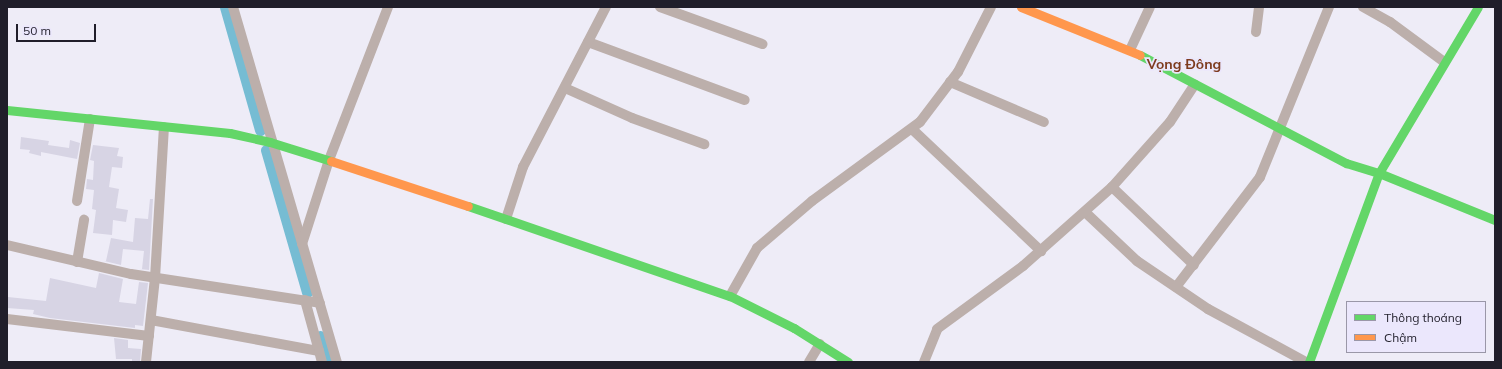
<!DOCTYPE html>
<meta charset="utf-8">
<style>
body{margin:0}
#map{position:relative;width:1502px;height:369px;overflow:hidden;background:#eeecf7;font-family:Mulish,sans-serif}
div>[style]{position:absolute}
.canal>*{height:11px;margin:-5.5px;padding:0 5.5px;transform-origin:5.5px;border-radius:5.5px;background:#76bcd3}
.building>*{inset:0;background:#d7d4e4}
.street>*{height:10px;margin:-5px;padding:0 5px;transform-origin:5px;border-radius:5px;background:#bcafab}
.fast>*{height:9px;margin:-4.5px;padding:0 4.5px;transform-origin:4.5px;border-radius:4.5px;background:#63d668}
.slow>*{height:9px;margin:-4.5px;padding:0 4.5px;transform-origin:4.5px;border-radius:4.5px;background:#ff974d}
span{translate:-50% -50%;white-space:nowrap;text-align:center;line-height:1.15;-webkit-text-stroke:3.5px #ebe7fc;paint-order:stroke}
.quarter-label{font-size:14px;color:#7d3b1f;font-weight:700}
.frame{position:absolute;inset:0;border:8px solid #201e2a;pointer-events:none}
.legend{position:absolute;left:1346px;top:301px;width:140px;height:52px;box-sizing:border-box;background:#ebe7fc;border:1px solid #9a97a8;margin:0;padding:5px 7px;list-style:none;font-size:12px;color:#201e2a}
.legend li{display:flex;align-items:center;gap:8px;height:20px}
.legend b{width:20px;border:1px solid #9a97a8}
.scale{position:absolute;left:16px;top:24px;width:80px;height:18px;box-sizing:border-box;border:2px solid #201e2a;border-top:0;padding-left:5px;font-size:12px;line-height:14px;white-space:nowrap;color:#201e2a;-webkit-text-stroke:3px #ebe7fc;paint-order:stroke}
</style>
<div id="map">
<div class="canal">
<div style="left:225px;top:7px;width:128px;rotate:74.1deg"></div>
<div style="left:266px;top:150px;width:148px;rotate:73.9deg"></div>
<div style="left:320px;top:336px;width:27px;rotate:75deg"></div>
</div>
<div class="building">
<div style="clip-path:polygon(21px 137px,49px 141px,48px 145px,69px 148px,70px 140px,80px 143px,77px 159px,41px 152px,41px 156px,29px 153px,30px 150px,20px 149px)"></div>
<div style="clip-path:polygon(93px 145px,119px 148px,117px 156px,123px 157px,122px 168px,112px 167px,109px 187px,119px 189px,116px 208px,128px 210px,126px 222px,113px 220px,112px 235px,93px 233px,96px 210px,92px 209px,94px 190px,86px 189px,87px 179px,93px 180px,94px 161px,90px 160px)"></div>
<div style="clip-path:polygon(150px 199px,153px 199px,149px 270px,140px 269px,142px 269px,144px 251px,123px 249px,121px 265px,104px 261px,106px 261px,111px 238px,133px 242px,135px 218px,148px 219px)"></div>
<div style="clip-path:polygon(99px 273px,123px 279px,119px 302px,136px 304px,139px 282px,148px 283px,143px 326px,135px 325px,135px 328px,50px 318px,33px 314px,34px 310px,7px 308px,8px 297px,46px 301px,50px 278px,96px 288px)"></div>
<div style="clip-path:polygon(114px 338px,128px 340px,128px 348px,141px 349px,140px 362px,132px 362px,132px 359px,116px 359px)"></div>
</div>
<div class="street">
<div style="left:233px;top:7px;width:370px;rotate:73.7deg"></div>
<div style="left:660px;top:7px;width:109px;rotate:19.9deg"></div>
<div style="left:1363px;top:7px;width:31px;rotate:29deg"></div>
<div style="left:1390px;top:22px;width:67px;rotate:36.5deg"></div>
<div style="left:1256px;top:32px;width:25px;rotate:-83deg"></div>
<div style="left:588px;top:42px;width:167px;rotate:20.3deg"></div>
<div style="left:1130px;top:50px;width:47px;rotate:-65.1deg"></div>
<div style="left:950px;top:82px;width:102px;rotate:23.1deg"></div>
<div style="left:565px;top:88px;width:73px;rotate:24.1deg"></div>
<div style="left:632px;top:118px;width:77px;rotate:19.9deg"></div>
<div style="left:912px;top:129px;width:178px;rotate:43.4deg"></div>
<div style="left:1112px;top:187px;width:113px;rotate:43.6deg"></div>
<div style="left:77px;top:201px;width:83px;rotate:-81deg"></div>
<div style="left:1085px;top:212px;width:71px;rotate:43.3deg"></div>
<div style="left:1137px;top:261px;width:86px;rotate:34.1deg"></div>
<div style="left:1208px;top:309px;width:111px;rotate:28.4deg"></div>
<div style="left:506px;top:219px;width:55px;rotate:-71.9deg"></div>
<div style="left:523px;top:167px;width:180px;rotate:-62.6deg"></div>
<div style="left:302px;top:244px;width:88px;rotate:-72.2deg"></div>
<div style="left:329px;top:160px;width:164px;rotate:-68.9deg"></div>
<div style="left:7px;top:245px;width:127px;rotate:13.2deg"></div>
<div style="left:131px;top:274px;width:191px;rotate:8.7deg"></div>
<div style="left:77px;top:262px;width:43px;rotate:-80.5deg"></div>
<div style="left:1176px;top:287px;width:138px;rotate:-52.6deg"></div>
<div style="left:1260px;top:177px;width:183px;rotate:-67.9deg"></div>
<div style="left:730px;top:296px;width:55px;rotate:-60.6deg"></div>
<div style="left:757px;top:248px;width:72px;rotate:-40.5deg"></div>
<div style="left:812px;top:201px;width:134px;rotate:-36.2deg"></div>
<div style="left:920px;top:122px;width:63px;rotate:-52.8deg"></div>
<div style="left:958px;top:72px;width:73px;rotate:-63.1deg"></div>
<div style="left:7px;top:319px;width:143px;rotate:6.8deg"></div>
<div style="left:151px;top:320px;width:171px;rotate:10.5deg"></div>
<div style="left:319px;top:351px;width:53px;rotate:-105.4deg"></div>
<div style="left:319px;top:351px;width:11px;rotate:75deg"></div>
<div style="left:146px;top:362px;width:84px;rotate:-83.9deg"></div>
<div style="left:155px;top:278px;width:151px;rotate:-86.6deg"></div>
<div style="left:809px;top:362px;width:21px;rotate:-59deg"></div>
<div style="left:924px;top:362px;width:35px;rotate:-68deg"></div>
<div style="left:937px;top:329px;width:107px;rotate:-36.2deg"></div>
<div style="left:1023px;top:266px;width:119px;rotate:-41.6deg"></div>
<div style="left:1112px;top:187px;width:87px;rotate:-48.3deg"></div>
<div style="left:1170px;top:122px;width:45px;rotate:-56.7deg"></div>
</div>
<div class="fast">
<div style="left:1140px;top:55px;width:233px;rotate:27.7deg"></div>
<div style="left:1346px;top:163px;width:34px;rotate:17deg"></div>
<div style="left:1379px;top:173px;width:125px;rotate:22.1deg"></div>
<div style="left:7px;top:110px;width:224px;rotate:5.9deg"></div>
<div style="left:230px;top:133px;width:41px;rotate:12.7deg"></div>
<div style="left:270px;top:142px;width:64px;rotate:17.3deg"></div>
<div style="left:468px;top:206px;width:277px;rotate:19deg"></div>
<div style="left:730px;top:296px;width:72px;rotate:26.6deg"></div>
<div style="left:794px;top:328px;width:64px;rotate:32.2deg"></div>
<div style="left:1309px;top:362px;width:202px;rotate:-69.7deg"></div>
<div style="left:1379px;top:173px;width:193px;rotate:-59.2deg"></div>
</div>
<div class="slow">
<div style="left:1021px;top:7px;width:128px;rotate:22deg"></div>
<div style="left:331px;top:161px;width:144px;rotate:18.2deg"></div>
</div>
<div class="quarter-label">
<span style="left:1184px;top:64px">Vọng Đông</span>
</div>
<div class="frame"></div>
<ul class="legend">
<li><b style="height:5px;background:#63d668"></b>Thông thoáng</li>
<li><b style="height:5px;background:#ff974d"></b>Chậm</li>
</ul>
<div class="scale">50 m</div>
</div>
